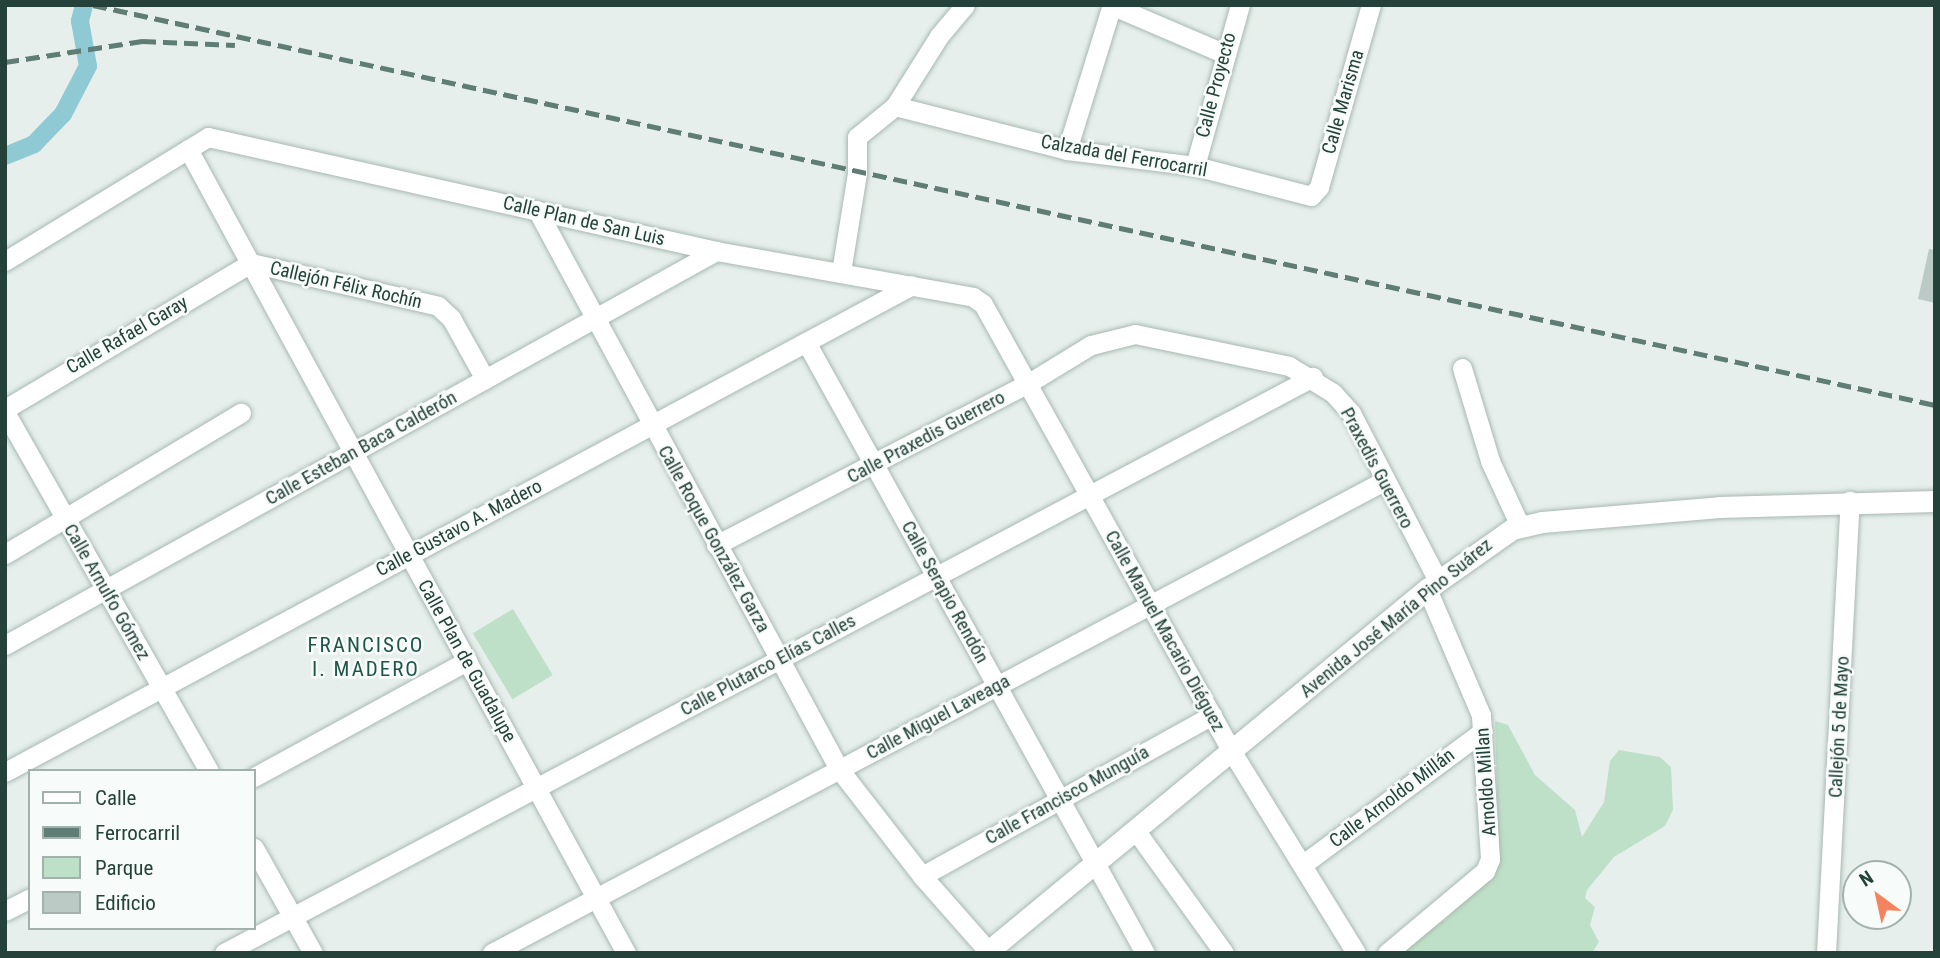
<!DOCTYPE html>
<meta charset="utf-8">
<style>
body{margin:0}
#map{position:relative;width:1940px;height:958px;overflow:hidden;background:#e6efeb;font-family:"Roboto Condensed",sans-serif}
div>[style]{position:absolute}
.green>*{inset:0;background:#bfe0c8;transform-origin:0 0}
.canal>*{height:18px;margin:-9px;padding:0 9px;transform-origin:9px;border-radius:9px;background:#8ec9d4}
.building>*{inset:0;background:#bbcac4}
.roads{filter:drop-shadow(0 0 2px #a8b8b2) drop-shadow(0 0 2px #a8b8b2)}
.street>*{height:19px;margin:-9.5px;padding:0 9.5px;transform-origin:9.5px;border-radius:9.5px;background:#fff}
.secondary>*{height:21px;margin:-10.5px;padding:0 10.5px;transform-origin:10.5px;border-radius:10.5px;background:#fff}
.rail>*{height:5px;margin-top:-2.5px;transform-origin:0;background:repeating-linear-gradient(90deg,#5f7d75 0 14px,transparent 0 21px)}
span{translate:-50% -50%;white-space:nowrap;text-align:center;line-height:1.15;-webkit-text-stroke:5px #f7fbf9;paint-order:stroke}
.street-label{font-size:19px;color:#24423a}
.neighbourhood-label{font-size:21px;color:#1f5548;letter-spacing:2px}
.frame{position:absolute;inset:0;border:7px solid #24423a;pointer-events:none}
.legend{position:absolute;left:28px;top:769px;width:228px;height:161px;box-sizing:border-box;background:#f7fbf9;border:2px solid #a3b1ad;margin:0;padding:9px 12px;list-style:none;font-size:21px;color:#24423a}
.legend li{display:flex;align-items:center;gap:14px;height:35px}
.legend b{width:35px;border:2px solid #a3b1ad}
.north{position:absolute;left:1842px;top:860px;width:70px;height:70px;box-sizing:border-box;background:#f7fbf9;border:2px solid #a3b1ad;border-radius:50%;rotate:327deg;font-size:19px;font-weight:700;line-height:28px;text-align:center;color:#24423a}
.north::after{content:'';display:block;margin:auto;width:24px;height:32px;background:#f4845f;clip-path:polygon(50% 0,100% 100%,50% 72%,0 100%)}
</style>
<div id="map">
<div class="green">
<div style="left:513px;top:609px;width:77px;height:47px;rotate:59deg"></div>
<div style="clip-path:polygon(1495px 721px,1508px 725px,1535px 775px,1575px 810px,1582px 837px,1604px 802px,1610px 761px,1619px 750px,1660px 757px,1671px 767px,1673px 810px,1665px 826px,1614px 857px,1587px 890px,1585px 898px,1595px 907px,1590px 925px,1599px 942px,1592px 953px,1398px 953px,1446px 919px,1499px 865px)"></div>
</div>
<div class="canal">
<div style="left:5px;top:156px;width:31px;rotate:-22deg"></div>
<div style="left:34px;top:144px;width:42px;rotate:-46deg"></div>
<div style="left:63px;top:114px;width:54px;rotate:-62.5deg"></div>
<div style="left:88px;top:66px;width:46px;rotate:-100.1deg"></div>
<div style="left:80px;top:21px;width:16px;rotate:-76deg"></div>
</div>
<div class="building">
<div style="clip-path:polygon(1929px 249px,1935px 250px,1935px 303px,1918px 299px)"></div>
</div>
<div class="roads">
<div class="street">
<div style="left:1111px;top:5px;width:122px;rotate:23.2deg"></div>
<div style="left:895px;top:106px;width:178px;rotate:14.3deg"></div>
<div style="left:1067px;top:150px;width:129px;rotate:7.1deg"></div>
<div style="left:1195px;top:166px;width:120px;rotate:14.5deg"></div>
<div style="left:1311px;top:196px;width:12px;rotate:-48deg"></div>
<div style="left:1319px;top:187px;width:189px;rotate:-74.1deg"></div>
<div style="left:188px;top:149px;width:916px;rotate:61.42deg"></div>
<div style="left:1067px;top:150px;width:152px;rotate:-72.8deg"></div>
<div style="left:1195px;top:166px;width:167px;rotate:-74.4deg"></div>
<div style="left:537px;top:210px;width:635px;rotate:61.62deg"></div>
<div style="left:839px;top:769px;width:135px;rotate:52.2deg"></div>
<div style="left:922px;top:876px;width:103px;rotate:48.6deg"></div>
<div style="left:5px;top:261px;width:238px;rotate:-31.4deg"></div>
<div style="left:208px;top:137px;width:521px;rotate:12.65deg"></div>
<div style="left:716px;top:251px;width:261px;rotate:10.1deg"></div>
<div style="left:973px;top:297px;width:12px;rotate:35deg"></div>
<div style="left:983px;top:304px;width:513px;rotate:60.93deg"></div>
<div style="left:1232px;top:752px;width:236px;rotate:58.3deg"></div>
<div style="left:841px;top:272px;width:100px;rotate:-80.8deg"></div>
<div style="left:857px;top:173px;width:36px;rotate:-90deg"></div>
<div style="left:857px;top:137px;width:49px;rotate:-39.2deg"></div>
<div style="left:895px;top:106px;width:83px;rotate:-57.8deg"></div>
<div style="left:939px;top:36px;width:40px;rotate:-50deg"></div>
<div style="left:806px;top:342px;width:699px;rotate:60.98deg"></div>
<div style="left:1462px;top:368px;width:97px;rotate:73.2deg"></div>
<div style="left:1490px;top:461px;width:72px;rotate:65.2deg"></div>
<div style="left:5px;top:409px;width:286px;rotate:-30.7deg"></div>
<div style="left:251px;top:263px;width:192px;rotate:12.9deg"></div>
<div style="left:438px;top:306px;width:18px;rotate:43deg"></div>
<div style="left:451px;top:318px;width:70px;rotate:60.9deg"></div>
<div style="left:5px;top:412px;width:413px;rotate:60.4deg"></div>
<div style="left:716px;top:545px;width:350px;rotate:-27.4deg"></div>
<div style="left:1027px;top:384px;width:75px;rotate:-31.4deg"></div>
<div style="left:1091px;top:345px;width:45px;rotate:-14deg"></div>
<div style="left:1135px;top:334px;width:157px;rotate:11.7deg"></div>
<div style="left:1289px;top:366px;width:52px;rotate:31.5deg"></div>
<div style="left:1333px;top:393px;width:27px;rotate:48deg"></div>
<div style="left:1351px;top:413px;width:189px;rotate:62.6deg"></div>
<div style="left:5px;top:554px;width:275px;rotate:-30.9deg"></div>
<div style="left:5px;top:645px;width:813px;rotate:-28.99deg"></div>
<div style="left:5px;top:772px;width:1029px;rotate:-28.23deg"></div>
<div style="left:254px;top:777px;width:243px;rotate:-28.6deg"></div>
<div style="left:1136px;top:831px;width:150px;rotate:54.2deg"></div>
<div style="left:254px;top:848px;width:120px;rotate:60.7deg"></div>
<div style="left:1302px;top:865px;width:225px;rotate:-36.5deg"></div>
<div style="left:922px;top:876px;width:332px;rotate:-29deg"></div>
<div style="left:5px;top:911px;width:28px;rotate:-27deg"></div>
<div style="left:224px;top:953px;width:1232px;rotate:-27.88deg"></div>
<div style="left:492px;top:953px;width:1009px;rotate:-27.89deg"></div>
<div style="left:1387px;top:953px;width:128px;rotate:-39.9deg"></div>
<div style="left:1485px;top:871px;width:13px;rotate:-67deg"></div>
<div style="left:1490px;top:859px;width:144px;rotate:-93.6deg"></div>
<div style="left:1481px;top:715px;width:137px;rotate:-113.2deg"></div>
<div style="left:1826px;top:953px;width:453px;rotate:-87deg"></div>
</div>
<div class="secondary">
<div style="left:986px;top:953px;width:572px;rotate:-39.54deg"></div>
<div style="left:1427px;top:589px;width:104px;rotate:-35.2deg"></div>
<div style="left:1512px;top:529px;width:31px;rotate:-13deg"></div>
<div style="left:1542px;top:522px;width:178px;rotate:-4.8deg"></div>
<div style="left:1719px;top:507px;width:216px;rotate:-1.6deg"></div>
</div>
</div>
<div class="rail">
<div style="left:93px;top:5px;width:1885px;rotate:12.25deg"></div>
<div style="left:5px;top:62px;width:139px;rotate:-8.7deg"></div>
<div style="left:142px;top:41px;width:93px;rotate:2.5deg"></div>
</div>
<div class="street-label">
<span style="left:1216px;top:85px;rotate:-75deg">Calle Proyecto</span>
<span style="left:1343px;top:102px;rotate:-74deg">Calle Marisma</span>
<span style="left:1124px;top:156px;rotate:10deg">Calzada del Ferrocarril</span>
<span style="left:584px;top:221px;rotate:13deg">Calle Plan de San Luis</span>
<span style="left:346px;top:285px;rotate:13deg">Callejón Félix Rochín</span>
<span style="left:127px;top:335px;rotate:-30deg">Calle Rafael Garay</span>
<span style="left:926px;top:437px;rotate:-28deg">Calle Praxedis Guerrero</span>
<span style="left:361px;top:448px;rotate:-29deg">Calle Esteban Baca Calderón</span>
<span style="left:1377px;top:468px;rotate:62deg">Praxedis Guerrero</span>
<span style="left:459px;top:528px;rotate:-28deg">Calle Gustavo A. Madero</span>
<span style="left:714px;top:539px;rotate:61deg">Calle Roque González Garza</span>
<span style="left:107px;top:592px;rotate:60deg">Calle Arnulfo Gómez</span>
<span style="left:945px;top:592px;rotate:61deg">Calle Serapio Rendón</span>
<span style="left:1396px;top:618px;rotate:-39deg">Avenida José María Pino Suárez</span>
<span style="left:1165px;top:631px;rotate:61deg">Calle Manuel Macario Diéguez</span>
<span style="left:467px;top:661px;rotate:61deg">Calle Plan de Guadalupe</span>
<span style="left:768px;top:665px;rotate:-28deg">Calle Plutarco Elías Calles</span>
<span style="left:938px;top:717px;rotate:-28deg">Calle Miguel Laveaga</span>
<span style="left:1839px;top:727px;rotate:-87deg">Callejón 5 de Mayo</span>
<span style="left:1486px;top:782px;rotate:-94deg">Arnoldo Millan</span>
<span style="left:1067px;top:795px;rotate:-29deg">Calle Francisco Munguía</span>
<span style="left:1392px;top:798px;rotate:-37deg">Calle Arnoldo Millán</span>
</div>
<div class="neighbourhood-label">
<span style="left:366px;top:657px">FRANCISCO<br>I. MADERO</span>
</div>
<div class="frame"></div>
<ul class="legend">
<li><b style="height:9px;background:#fff"></b>Calle</li>
<li><b style="height:9px;background:#5f7d75"></b>Ferrocarril</li>
<li><b style="height:19px;background:#bfe0c8"></b>Parque</li>
<li><b style="height:19px;background:#bbcac4"></b>Edificio</li>
</ul>
<div class="north">N</div>
</div>
